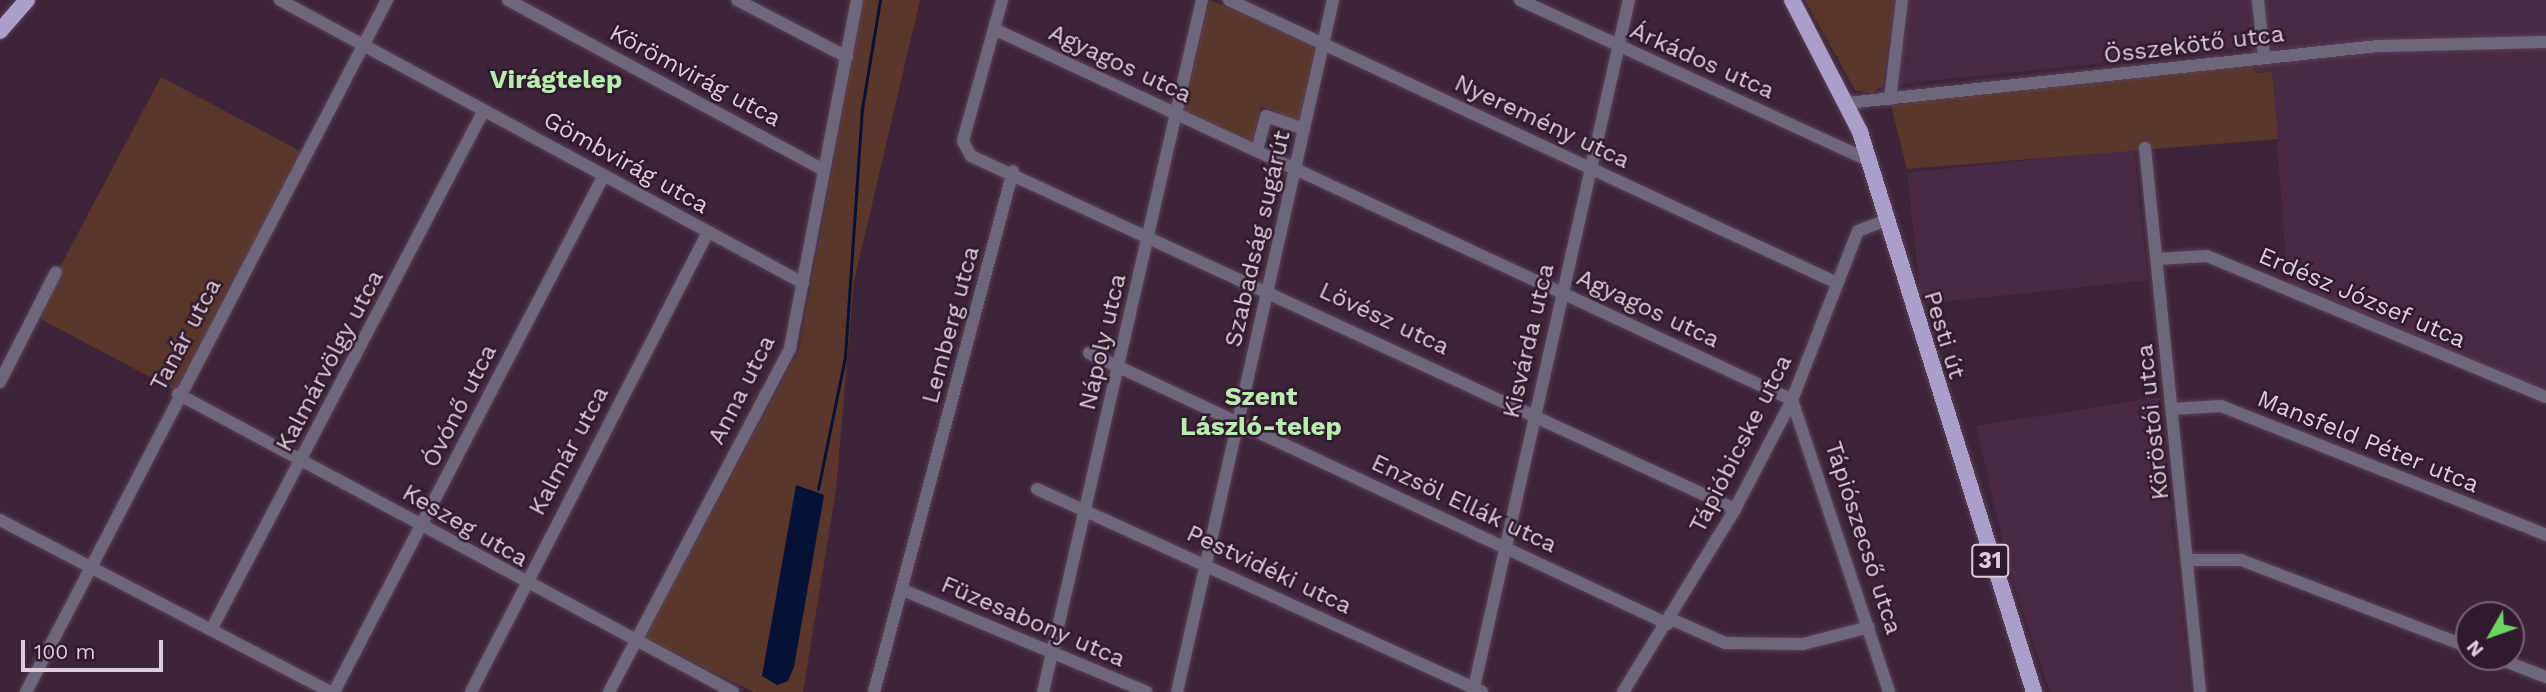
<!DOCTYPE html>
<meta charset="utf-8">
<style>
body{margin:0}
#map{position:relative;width:2546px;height:692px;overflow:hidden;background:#3d2438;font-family:"Work Sans",sans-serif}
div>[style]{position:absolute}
.built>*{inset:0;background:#492a44;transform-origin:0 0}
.green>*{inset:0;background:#5a372a;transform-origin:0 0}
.water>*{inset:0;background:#051137}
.stream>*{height:2.5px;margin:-1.25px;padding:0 1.25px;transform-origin:1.25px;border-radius:1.25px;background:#051137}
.roads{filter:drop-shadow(0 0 2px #5a4255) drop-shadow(0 0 2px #5a4255)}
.minor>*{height:12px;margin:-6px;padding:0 6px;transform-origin:6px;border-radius:6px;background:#6d667c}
.major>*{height:16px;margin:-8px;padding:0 8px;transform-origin:8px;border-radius:8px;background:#ac9eca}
span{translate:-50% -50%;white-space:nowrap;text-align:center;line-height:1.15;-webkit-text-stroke:5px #321a2e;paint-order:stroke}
.shield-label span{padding:2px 5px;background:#321a2e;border:2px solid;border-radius:5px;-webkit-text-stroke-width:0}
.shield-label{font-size:23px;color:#decdda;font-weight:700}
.street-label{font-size:24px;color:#decdda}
.neighbourhood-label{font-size:26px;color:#b7eeb0;font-weight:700}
.north{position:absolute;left:2455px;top:601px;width:70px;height:70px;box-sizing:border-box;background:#321a2e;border:2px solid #776273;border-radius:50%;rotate:230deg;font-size:19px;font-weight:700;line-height:28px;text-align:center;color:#decdda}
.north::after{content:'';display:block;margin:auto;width:24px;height:32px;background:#6dd361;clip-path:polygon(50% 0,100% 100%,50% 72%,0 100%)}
.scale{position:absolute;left:21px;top:640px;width:142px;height:32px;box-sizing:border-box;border:4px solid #decdda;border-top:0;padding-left:9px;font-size:21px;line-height:24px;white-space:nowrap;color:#decdda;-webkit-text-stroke:5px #321a2e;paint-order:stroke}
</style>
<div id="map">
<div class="built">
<div style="clip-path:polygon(1909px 0,2546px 0,2546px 397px,2288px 290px,2272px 72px,2253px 73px,2251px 48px,1898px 84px)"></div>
<div style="left:2134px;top:149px;width:132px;height:228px;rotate:84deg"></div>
<div style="clip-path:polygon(2159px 397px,2190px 692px,2050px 692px,2010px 574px,1976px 426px)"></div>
</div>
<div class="green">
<div style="clip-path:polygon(863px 0,920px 0,854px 281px,836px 490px,803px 692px,754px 692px,644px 638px,799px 350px)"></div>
<div style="clip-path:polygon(1210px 0,1313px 43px,1317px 53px,1300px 123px,1261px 106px,1252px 144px,1182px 114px)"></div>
<div style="clip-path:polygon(1805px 0,1895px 0,1883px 86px,1871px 93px,1855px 90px)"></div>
<div style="clip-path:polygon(2253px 64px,2254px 73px,2272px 72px,2278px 139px,1907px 169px,1891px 105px)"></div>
<div style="left:161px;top:77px;width:164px;height:270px;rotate:28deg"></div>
</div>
<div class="water">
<div style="clip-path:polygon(796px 485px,824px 495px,794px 667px,788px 681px,777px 685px,762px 676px)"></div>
</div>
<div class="stream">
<div style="left:818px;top:489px;width:135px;rotate:-78.4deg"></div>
<div style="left:845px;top:357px;width:249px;rotate:-86.1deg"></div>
<div style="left:862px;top:109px;width:110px;rotate:-80.6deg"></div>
</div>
<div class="roads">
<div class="minor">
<div style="left:280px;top:0;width:595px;rotate:28.42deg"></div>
<div style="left:508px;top:0;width:359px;rotate:28.3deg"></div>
<div style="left:737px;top:0;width:124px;rotate:27.4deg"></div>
<div style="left:1002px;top:0;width:146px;rotate:105.5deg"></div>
<div style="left:963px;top:141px;width:17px;rotate:62deg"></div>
<div style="left:971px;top:156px;width:842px;rotate:24.8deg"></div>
<div style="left:1229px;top:0;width:671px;rotate:24.96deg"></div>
<div style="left:1520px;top:0;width:383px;rotate:24.7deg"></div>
<div style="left:2258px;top:0;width:57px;rotate:84deg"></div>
<div style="left:994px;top:29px;width:880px;rotate:24.93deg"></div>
<div style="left:1792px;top:400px;width:308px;rotate:71.6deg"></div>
<div style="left:1890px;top:99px;width:100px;rotate:-83.1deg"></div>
<div style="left:1847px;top:103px;width:534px;rotate:-6.13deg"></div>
<div style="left:2378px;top:46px;width:168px;rotate:-1.4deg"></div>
<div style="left:2145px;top:148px;width:546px;rotate:84.22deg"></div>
<div style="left:1257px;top:150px;width:35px;rotate:-75deg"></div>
<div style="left:1266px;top:116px;width:40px;rotate:18.9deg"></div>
<div style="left:2157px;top:259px;width:50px;rotate:-3.4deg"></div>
<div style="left:2207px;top:256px;width:367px;rotate:22.6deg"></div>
<div style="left:1089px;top:353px;width:639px;rotate:25.08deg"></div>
<div style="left:0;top:382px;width:123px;rotate:-63deg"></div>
<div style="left:178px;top:394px;width:630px;rotate:28.23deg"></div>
<div style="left:2172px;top:409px;width:49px;rotate:-3.5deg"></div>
<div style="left:2221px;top:406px;width:350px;rotate:21.6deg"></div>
<div style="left:1037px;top:489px;width:489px;rotate:24.5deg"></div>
<div style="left:0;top:520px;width:372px;rotate:27.5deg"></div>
<div style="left:2189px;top:560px;width:52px"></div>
<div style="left:2241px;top:560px;width:244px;rotate:20.9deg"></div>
<div style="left:903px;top:590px;width:264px;rotate:22.7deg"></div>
<div style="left:1671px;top:619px;width:59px;rotate:24deg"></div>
<div style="left:1725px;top:643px;width:78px;rotate:0.7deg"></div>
<div style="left:1803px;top:644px;width:68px;rotate:-14.4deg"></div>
<div style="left:211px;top:630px;width:587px;rotate:-62.3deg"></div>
<div style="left:2494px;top:657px;width:56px;rotate:21deg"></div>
<div style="left:26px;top:692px;width:781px;rotate:-62.45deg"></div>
<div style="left:334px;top:692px;width:583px;rotate:-62.42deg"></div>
<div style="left:471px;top:692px;width:517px;rotate:-62.74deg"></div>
<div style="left:609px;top:692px;width:389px;rotate:-62.2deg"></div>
<div style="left:790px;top:348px;width:354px;rotate:-79.1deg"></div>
<div style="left:874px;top:692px;width:539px;rotate:-75.06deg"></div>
<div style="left:1043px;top:692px;width:710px;rotate:-77.06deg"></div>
<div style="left:1177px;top:692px;width:709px;rotate:-77.3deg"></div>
<div style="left:1473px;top:692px;width:709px;rotate:-77.3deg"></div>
<div style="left:1623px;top:692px;width:215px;rotate:-58.5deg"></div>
<div style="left:1735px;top:509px;width:123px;rotate:-62.4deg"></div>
<div style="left:1792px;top:400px;width:181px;rotate:-68.7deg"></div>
<div style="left:1858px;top:231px;width:30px;rotate:-21deg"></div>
</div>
<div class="major">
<div style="left:1792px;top:0;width:148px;rotate:62.7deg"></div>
<div style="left:1860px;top:132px;width:586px;rotate:72.74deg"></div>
<div style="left:0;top:31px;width:41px;rotate:-48.9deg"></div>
</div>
</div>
<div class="shield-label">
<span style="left:1990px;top:561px">31</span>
</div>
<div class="street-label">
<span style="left:2194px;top:45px;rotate:-7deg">Összekötő utca</span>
<span style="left:1702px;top:61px;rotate:24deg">Árkádos utca</span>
<span style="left:1120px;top:64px;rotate:25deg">Agyagos utca</span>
<span style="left:695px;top:76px;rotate:28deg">Körömvirág utca</span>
<span style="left:1542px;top:122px;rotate:25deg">Nyeremény utca</span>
<span style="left:626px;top:163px;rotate:29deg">Gömbvirág utca</span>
<span style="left:1258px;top:239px;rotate:-77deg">Szabadság sugárút</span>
<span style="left:2362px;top:298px;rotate:23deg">Erdész József utca</span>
<span style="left:1648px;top:309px;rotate:25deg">Agyagos utca</span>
<span style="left:1384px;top:319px;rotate:25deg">Lövész utca</span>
<span style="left:951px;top:325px;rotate:-75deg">Lemberg utca</span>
<span style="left:186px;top:335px;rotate:-62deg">Tanár utca</span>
<span style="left:1944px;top:335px;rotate:73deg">Pesti út</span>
<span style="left:1529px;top:341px;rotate:-77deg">Kisvárda utca</span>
<span style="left:1103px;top:342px;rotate:-77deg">Nápoly utca</span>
<span style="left:330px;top:361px;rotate:-62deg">Kalmárvölgy utca</span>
<span style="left:742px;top:390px;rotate:-63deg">Anna utca</span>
<span style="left:460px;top:406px;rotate:-63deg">Óvónő utca</span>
<span style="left:2153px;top:422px;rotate:-96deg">Köröstói utca</span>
<span style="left:2368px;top:442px;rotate:22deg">Mansfeld Péter utca</span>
<span style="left:1741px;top:444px;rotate:-63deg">Tápióbicske utca</span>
<span style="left:569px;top:451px;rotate:-62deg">Kalmár utca</span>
<span style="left:1464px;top:504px;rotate:25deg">Enzsöl Ellák utca</span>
<span style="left:465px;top:526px;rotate:30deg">Keszeg utca</span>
<span style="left:1863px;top:538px;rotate:72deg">Tápiószecső utca</span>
<span style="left:1269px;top:570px;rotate:25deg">Pestvidéki utca</span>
<span style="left:1033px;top:622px;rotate:23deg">Füzesabony utca</span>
</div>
<div class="neighbourhood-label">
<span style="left:556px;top:80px">Virágtelep</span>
<span style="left:1261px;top:412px">Szent<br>László-telep</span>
</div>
<div class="north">N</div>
<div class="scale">100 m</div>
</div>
